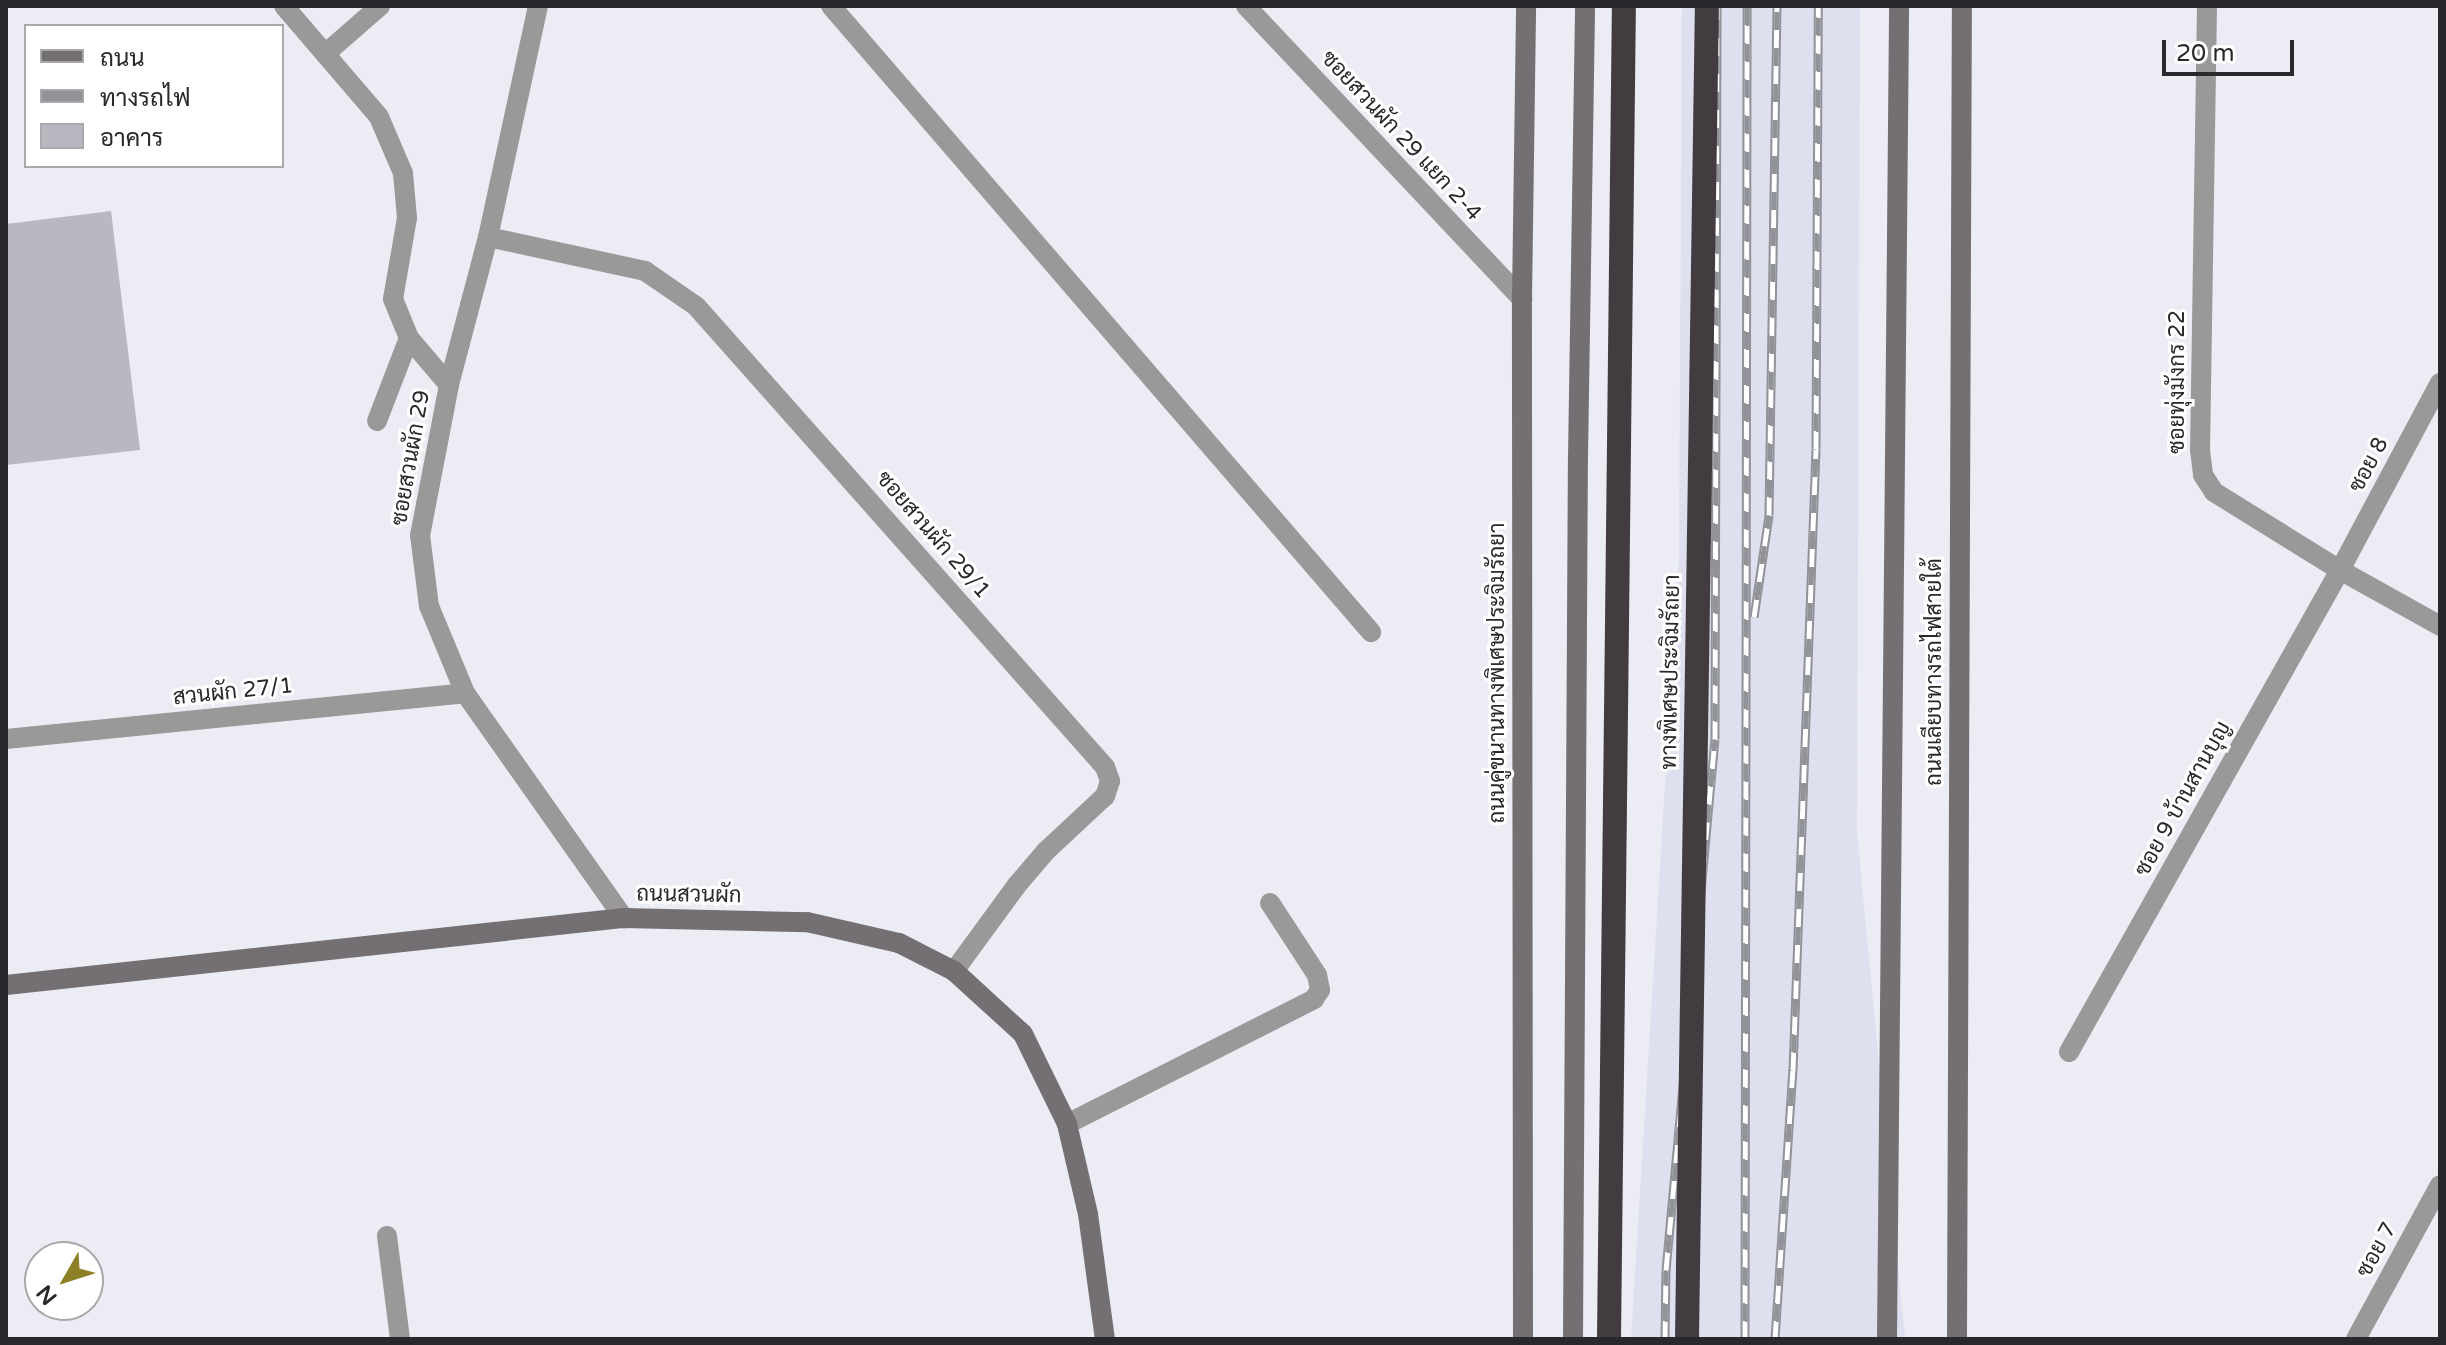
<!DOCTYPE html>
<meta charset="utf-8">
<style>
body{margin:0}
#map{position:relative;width:2446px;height:1345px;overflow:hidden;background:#ebecf4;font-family:"Varela Round",Sarabun,sans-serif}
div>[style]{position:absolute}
.built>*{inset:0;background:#dee0ef}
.building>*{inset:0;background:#b8b9c0}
.lane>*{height:20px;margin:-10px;padding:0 10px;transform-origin:10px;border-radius:10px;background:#9b989a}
.street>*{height:20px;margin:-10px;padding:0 10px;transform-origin:10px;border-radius:10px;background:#9b989a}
.secondary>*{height:20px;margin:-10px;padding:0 10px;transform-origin:10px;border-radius:10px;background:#746f72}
.highway>*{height:24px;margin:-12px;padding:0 12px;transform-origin:12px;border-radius:12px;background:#423b3f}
.rail>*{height:9px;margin-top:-4.5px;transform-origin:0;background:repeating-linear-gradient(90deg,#fff 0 18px,#929398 0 36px);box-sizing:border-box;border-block:2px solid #929398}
.highway-bridge>*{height:24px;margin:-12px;padding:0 12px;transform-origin:12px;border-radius:12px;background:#423b3f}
span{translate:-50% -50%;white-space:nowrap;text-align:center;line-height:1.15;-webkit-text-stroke:6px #fff;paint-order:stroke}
.street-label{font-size:22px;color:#28292c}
.frame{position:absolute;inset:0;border:8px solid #28292c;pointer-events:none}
.legend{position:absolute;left:24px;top:24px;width:260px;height:144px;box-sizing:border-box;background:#fff;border:2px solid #a9a9ab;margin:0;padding:10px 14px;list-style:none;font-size:24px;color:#28292c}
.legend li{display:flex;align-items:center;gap:16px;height:40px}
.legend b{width:40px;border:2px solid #a9a9ab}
.north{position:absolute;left:24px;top:1241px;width:80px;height:80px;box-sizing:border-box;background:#fff;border:2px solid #a9a9ab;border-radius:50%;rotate:231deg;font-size:22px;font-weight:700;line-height:32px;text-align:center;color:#28292c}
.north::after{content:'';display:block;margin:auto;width:28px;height:36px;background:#8e8027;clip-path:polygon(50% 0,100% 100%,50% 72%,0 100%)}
.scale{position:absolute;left:2162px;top:40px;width:132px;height:36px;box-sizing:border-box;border:4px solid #28292c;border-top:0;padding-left:10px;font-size:24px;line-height:28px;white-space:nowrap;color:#28292c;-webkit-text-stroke:6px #fff;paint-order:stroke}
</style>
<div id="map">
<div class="built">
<div style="clip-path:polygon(1682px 6px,1860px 6px,1857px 832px,1905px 1339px,1631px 1339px,1679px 557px)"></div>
</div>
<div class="building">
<div style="clip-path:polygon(111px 211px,140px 450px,6px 465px,6px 224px)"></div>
</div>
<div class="lane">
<div style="left:284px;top:6px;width:146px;rotate:49.4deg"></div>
<div style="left:379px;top:117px;width:61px;rotate:66.8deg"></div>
<div style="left:403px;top:173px;width:45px;rotate:84.9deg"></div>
<div style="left:407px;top:218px;width:82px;rotate:99.8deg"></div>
<div style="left:393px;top:299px;width:42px;rotate:67.7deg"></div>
<div style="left:409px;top:338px;width:62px;rotate:49.6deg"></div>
<div style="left:325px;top:54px;width:73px;rotate:-41.1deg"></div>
<div style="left:377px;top:421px;width:89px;rotate:-68.9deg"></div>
</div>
<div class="street">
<div style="left:538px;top:6px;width:236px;rotate:102.2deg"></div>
<div style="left:488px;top:237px;width:153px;rotate:104.8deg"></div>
<div style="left:449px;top:385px;width:153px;rotate:100.9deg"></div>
<div style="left:420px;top:535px;width:72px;rotate:82.8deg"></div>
<div style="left:429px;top:606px;width:94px;rotate:67.5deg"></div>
<div style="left:465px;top:693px;width:276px;rotate:54.8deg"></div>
<div style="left:831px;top:6px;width:827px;rotate:49.22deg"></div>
<div style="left:1246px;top:6px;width:403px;rotate:46.7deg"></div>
<div style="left:2207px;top:6px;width:444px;rotate:90.9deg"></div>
<div style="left:2200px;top:450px;width:25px;rotate:83deg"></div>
<div style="left:2203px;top:475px;width:20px;rotate:57deg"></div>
<div style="left:2214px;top:492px;width:148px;rotate:31.8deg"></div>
<div style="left:2340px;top:570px;width:115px;rotate:29.2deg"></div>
<div style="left:488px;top:237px;width:161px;rotate:12.2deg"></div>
<div style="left:645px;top:271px;width:62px;rotate:34.5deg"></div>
<div style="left:696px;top:306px;width:616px;rotate:48.42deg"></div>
<div style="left:1105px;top:767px;width:15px;rotate:70deg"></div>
<div style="left:1110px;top:781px;width:16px;rotate:108deg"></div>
<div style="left:1105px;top:796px;width:81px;rotate:137deg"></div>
<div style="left:1046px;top:851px;width:45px;rotate:130.5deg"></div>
<div style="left:1017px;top:885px;width:107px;rotate:126.2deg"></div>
<div style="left:6px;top:739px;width:461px;rotate:-5.7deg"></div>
<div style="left:2069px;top:1052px;width:553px;rotate:-60.65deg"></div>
<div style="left:2340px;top:570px;width:212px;rotate:-61.9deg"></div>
<div style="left:1067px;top:1124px;width:277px;rotate:-26.8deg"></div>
<div style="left:1314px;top:999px;width:11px;rotate:-56deg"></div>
<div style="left:1320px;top:990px;width:15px;rotate:-101deg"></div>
<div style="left:1317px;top:975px;width:86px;rotate:-123.1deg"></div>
<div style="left:387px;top:1236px;width:104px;rotate:82.8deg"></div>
<div style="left:2356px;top:1339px;width:175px;rotate:-61.4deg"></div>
</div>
<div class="secondary">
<div style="left:6px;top:985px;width:622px;rotate:-6.19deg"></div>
<div style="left:624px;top:918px;width:183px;rotate:1.3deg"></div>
<div style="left:807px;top:922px;width:94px;rotate:12.9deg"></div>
<div style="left:899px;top:943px;width:62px;rotate:27deg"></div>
<div style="left:954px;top:971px;width:93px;rotate:42.4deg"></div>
<div style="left:1023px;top:1034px;width:100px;rotate:63.9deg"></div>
<div style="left:1067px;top:1124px;width:92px;rotate:76.9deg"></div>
<div style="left:1088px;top:1214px;width:126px;rotate:82.3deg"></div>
<div style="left:1523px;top:1339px;width:1040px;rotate:-90.06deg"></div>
<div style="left:1522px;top:299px;width:293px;rotate:-89.2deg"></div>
<div style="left:1573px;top:1339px;width:882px;rotate:-89.68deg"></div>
<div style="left:1578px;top:457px;width:451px;rotate:-89.1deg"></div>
<div style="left:1887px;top:1339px;width:1333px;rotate:-89.48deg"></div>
<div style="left:1957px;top:1339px;width:1333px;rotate:-89.79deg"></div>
</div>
<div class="highway">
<div style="left:1609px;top:1339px;width:1333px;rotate:-89.36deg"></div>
<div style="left:1687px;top:1339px;width:73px;rotate:-89.2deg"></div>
</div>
<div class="rail">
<div style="left:1754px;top:617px;width:103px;rotate:-81.6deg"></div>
<div style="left:1769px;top:515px;width:509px;rotate:-89.1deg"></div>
<div style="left:1665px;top:1339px;width:69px;rotate:-89.2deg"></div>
<div style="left:1666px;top:1270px;width:533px;rotate:-84.73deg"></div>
<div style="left:1715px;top:739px;width:733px;rotate:-89.84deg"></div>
<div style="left:1745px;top:1339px;width:1333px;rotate:-89.91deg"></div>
<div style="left:1775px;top:1339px;width:270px;rotate:-86.2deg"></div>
<div style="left:1793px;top:1070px;width:621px;rotate:-87.88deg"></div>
<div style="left:1816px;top:449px;width:443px;rotate:-89.7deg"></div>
</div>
<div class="highway-bridge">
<div style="left:1688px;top:1266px;width:1260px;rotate:-89.14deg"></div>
</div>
<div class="street-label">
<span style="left:1401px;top:136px;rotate:47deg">ซอยสวนผัก 29 แยก 2-4</span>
<span style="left:2178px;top:382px;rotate:-90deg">ซอยทุ่งมังกร 22</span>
<span style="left:411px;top:458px;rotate:-80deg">ซอยสวนผัก 29</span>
<span style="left:2369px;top:465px;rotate:-62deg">ซอย 8</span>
<span style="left:933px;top:535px;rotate:49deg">ซอยสวนผัก 29/1</span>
<span style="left:1671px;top:672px;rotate:-89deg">ทางพิเศษประจิมรัถยา</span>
<span style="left:1935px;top:672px;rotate:-90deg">ถนนเลียบทางรถไฟสายใต้</span>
<span style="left:1498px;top:673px;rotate:-90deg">ถนนคู่ขนานทางพิเศษประจิมรัถยา</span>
<span style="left:233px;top:692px;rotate:-6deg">สวนผัก 27/1</span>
<span style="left:2183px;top:799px;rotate:-61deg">ซอย 9 บ้านสานบุญ</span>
<span style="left:689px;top:895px;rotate:1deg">ถนนสวนผัก</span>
<span style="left:2377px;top:1250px;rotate:-61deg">ซอย 7</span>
</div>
<div class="frame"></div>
<ul class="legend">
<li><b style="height:10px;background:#746f72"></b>ถนน</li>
<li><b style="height:10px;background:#929398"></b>ทางรถไฟ</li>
<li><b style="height:22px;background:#b8b9c0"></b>อาคาร</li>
</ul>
<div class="north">N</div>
<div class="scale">20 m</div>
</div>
